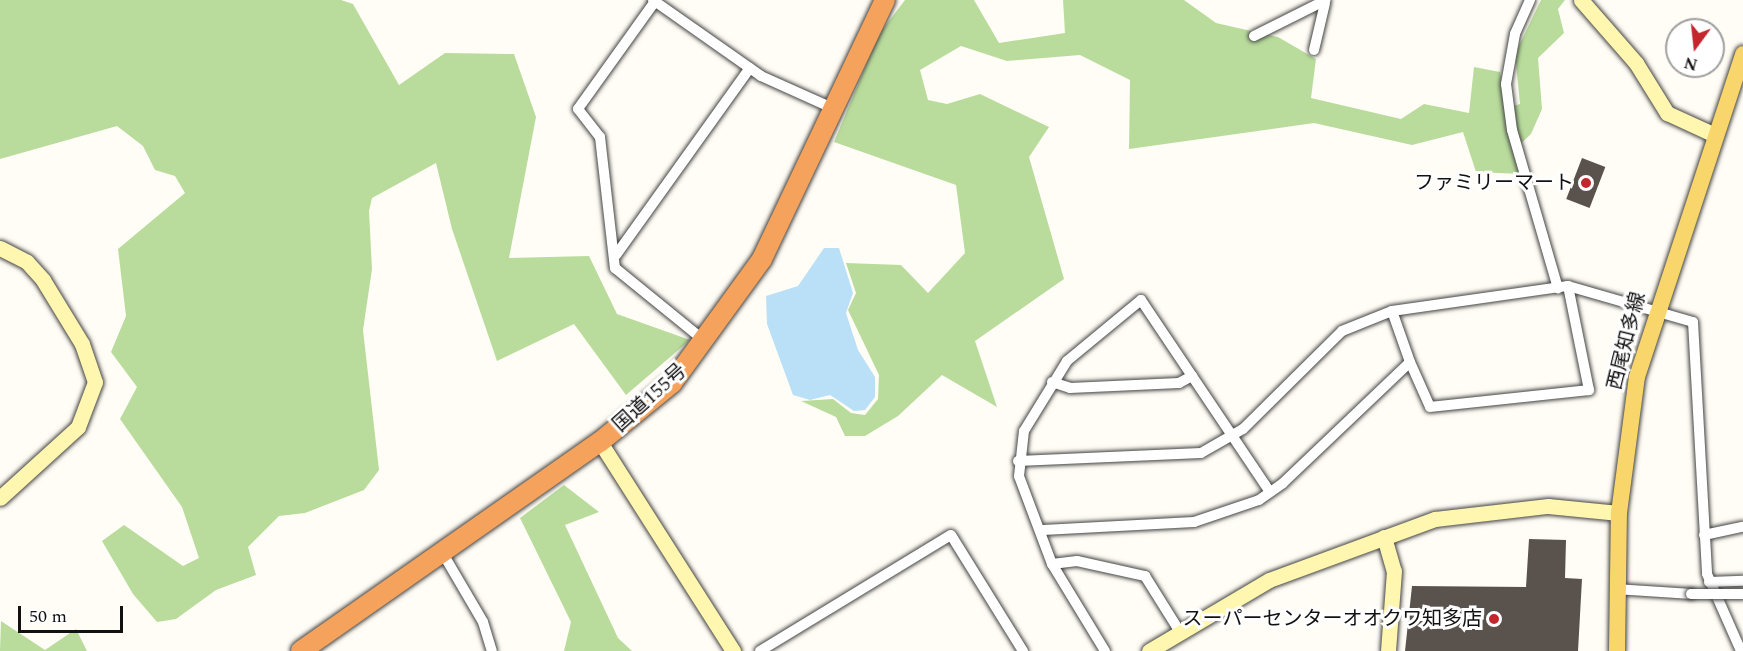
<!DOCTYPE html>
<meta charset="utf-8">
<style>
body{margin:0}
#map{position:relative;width:1743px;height:651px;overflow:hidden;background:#fffdf5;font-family:Spectral,"Noto Sans JP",serif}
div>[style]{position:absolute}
.forest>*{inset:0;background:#b9dc9c}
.water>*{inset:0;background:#b9e0f7}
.building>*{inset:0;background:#5a524d;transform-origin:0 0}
.roads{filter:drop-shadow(0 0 2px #444) drop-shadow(0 0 2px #444)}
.street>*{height:10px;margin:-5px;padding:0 5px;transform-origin:5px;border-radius:5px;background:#fff}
.secondary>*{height:15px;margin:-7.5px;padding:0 7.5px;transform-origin:7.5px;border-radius:7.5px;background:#fff6b0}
.primary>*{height:16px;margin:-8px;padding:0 8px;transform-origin:8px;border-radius:8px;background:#f9d66b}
.highway>*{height:20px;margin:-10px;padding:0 10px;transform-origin:10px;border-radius:10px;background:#f5a25d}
.bridges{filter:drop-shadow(0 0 2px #444) drop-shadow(0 0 2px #444)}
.street-bridge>*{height:10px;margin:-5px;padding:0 5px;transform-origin:5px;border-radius:5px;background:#fff}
.dots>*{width:16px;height:16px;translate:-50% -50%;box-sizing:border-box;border:3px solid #fff;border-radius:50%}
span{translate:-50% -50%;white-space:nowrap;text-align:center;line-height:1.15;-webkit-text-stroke:6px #fff;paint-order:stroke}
.poi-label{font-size:20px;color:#111}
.right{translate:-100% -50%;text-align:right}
.street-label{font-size:20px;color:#111}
.north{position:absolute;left:1665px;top:18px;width:60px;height:60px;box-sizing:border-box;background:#fff;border:2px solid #a0a0a0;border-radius:50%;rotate:195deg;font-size:16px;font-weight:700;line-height:24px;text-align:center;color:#111}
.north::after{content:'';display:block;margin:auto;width:21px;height:27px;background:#c4262e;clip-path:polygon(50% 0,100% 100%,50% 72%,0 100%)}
.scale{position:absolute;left:18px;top:606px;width:105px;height:27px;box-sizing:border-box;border:3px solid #111;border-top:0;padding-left:8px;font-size:18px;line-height:21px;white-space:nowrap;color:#111;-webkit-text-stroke:4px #fff;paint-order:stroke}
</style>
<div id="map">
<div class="forest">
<div style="clip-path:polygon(0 0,341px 0,353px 4px,399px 85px,445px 53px,514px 54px,536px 117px,509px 258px,589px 256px,617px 314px,690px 340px,626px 395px,574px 324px,497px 361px,452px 229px,436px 163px,372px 198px,369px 211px,372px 269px,363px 330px,379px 470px,364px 490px,305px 513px,279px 516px,248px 547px,256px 575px,216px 590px,176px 619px,157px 622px,133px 594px,102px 541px,124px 525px,183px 566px,199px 558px,182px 507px,120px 419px,137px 387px,111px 352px,126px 316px,118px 249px,185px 193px,175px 176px,155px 170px,143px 146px,117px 126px,0 159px)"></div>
<div style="clip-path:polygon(905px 0,974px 0,999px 43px,1065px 33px,1063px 0,1184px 0,1216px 23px,1278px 37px,1316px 59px,1311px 98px,1401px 119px,1424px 104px,1469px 113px,1474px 67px,1500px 72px,1507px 108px,1520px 104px,1515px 54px,1541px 0,1565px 0,1558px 9px,1564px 33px,1538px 58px,1542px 109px,1531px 134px,1516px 148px,1522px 174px,1476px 172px,1463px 132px,1412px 145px,1314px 123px,1129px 149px,1130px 80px,1080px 55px,1007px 61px,961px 46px,920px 70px,928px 100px,947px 104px,980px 94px,1049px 127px,1029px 157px,1064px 279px,975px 341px,997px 407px,942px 375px,898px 416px,865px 436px,845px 436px,836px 417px,801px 401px,833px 399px,851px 413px,865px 415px,878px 399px,879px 375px,848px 310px,856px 293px,846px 263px,901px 265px,928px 293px,965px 253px,956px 185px,834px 142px,879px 34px)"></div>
<div style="clip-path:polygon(564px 485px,599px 512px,565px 525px,618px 638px,632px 651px,564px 651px,571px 622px,520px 518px)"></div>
<div style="clip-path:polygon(1px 621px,45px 650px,76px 629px,87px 651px,0 651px)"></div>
</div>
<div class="water">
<div style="clip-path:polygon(824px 248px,839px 248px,853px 293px,846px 313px,858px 350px,875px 377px,875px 397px,865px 410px,854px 411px,830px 395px,810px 400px,793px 395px,767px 324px,766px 296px,798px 286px)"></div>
</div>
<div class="building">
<div style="left:1582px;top:158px;width:25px;height:44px;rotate:21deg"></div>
<div style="clip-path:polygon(1529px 539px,1566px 540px,1565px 578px,1582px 579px,1578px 651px,1405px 651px,1412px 586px,1526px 587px)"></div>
</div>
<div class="roads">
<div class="street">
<div style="left:653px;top:0;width:132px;rotate:35.1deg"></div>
<div style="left:761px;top:76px;width:76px;rotate:24.2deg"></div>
<div style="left:656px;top:0;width:134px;rotate:125.6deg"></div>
<div style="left:578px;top:109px;width:36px;rotate:52deg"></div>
<div style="left:600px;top:137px;width:132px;rotate:83.5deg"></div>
<div style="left:615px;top:268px;width:117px;rotate:39.1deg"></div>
<div style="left:1530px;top:0;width:37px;rotate:114deg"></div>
<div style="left:1515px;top:34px;width:51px;rotate:100.2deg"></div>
<div style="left:1506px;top:84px;width:46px;rotate:82.6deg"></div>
<div style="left:1512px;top:130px;width:165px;rotate:73.8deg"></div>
<div style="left:1254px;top:36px;width:80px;rotate:-26.6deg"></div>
<div style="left:1314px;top:50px;width:48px;rotate:-76.8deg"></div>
<div style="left:616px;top:255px;width:230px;rotate:-54.4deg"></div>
<div style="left:1392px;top:311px;width:54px;rotate:70.6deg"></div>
<div style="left:1052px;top:382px;width:19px;rotate:18deg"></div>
<div style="left:1070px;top:388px;width:109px;rotate:-2.6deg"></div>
<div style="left:1179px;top:383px;width:15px;rotate:-28deg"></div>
<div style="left:1018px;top:461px;width:183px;rotate:-2.5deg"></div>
<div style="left:1201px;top:453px;width:48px;rotate:-29.7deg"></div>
<div style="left:1243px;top:429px;width:139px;rotate:-44.7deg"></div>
<div style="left:1342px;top:331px;width:54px;rotate:-21.8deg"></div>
<div style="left:1392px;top:311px;width:178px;rotate:-8.1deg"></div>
<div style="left:1568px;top:286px;width:130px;rotate:16.1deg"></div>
<div style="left:1693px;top:322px;width:252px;rotate:86.8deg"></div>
<div style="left:1707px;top:574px;width:84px;rotate:66.2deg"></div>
<div style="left:1043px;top:530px;width:151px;rotate:-3deg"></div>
<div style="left:1194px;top:522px;width:69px;rotate:-18.7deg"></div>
<div style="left:1259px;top:500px;width:29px;rotate:-35deg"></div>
<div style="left:1283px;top:483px;width:175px;rotate:-43.6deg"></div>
<div style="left:1410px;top:362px;width:49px;rotate:66deg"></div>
<div style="left:1430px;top:407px;width:160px;rotate:-6.1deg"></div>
<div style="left:1589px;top:390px;width:106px;rotate:-101.4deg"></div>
<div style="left:1704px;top:535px;width:40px;rotate:-12deg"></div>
<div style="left:442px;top:552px;width:81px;rotate:59.6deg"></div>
<div style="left:483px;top:622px;width:30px;rotate:73deg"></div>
<div style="left:1052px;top:564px;width:25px;rotate:-7deg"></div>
<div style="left:1077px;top:561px;width:70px;rotate:12.4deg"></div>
<div style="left:1145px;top:576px;width:66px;rotate:58deg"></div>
<div style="left:1709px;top:582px;width:34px;rotate:-2deg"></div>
<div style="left:1616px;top:589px;width:75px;rotate:3.8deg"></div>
<div style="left:760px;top:651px;width:223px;rotate:-31.3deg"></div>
<div style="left:951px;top:535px;width:137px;rotate:58.2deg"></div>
<div style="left:1105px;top:651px;width:102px;rotate:-121.3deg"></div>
<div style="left:1052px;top:564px;width:94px;rotate:-110.6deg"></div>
<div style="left:1019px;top:476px;width:45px;rotate:-83.7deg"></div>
<div style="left:1024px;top:431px;width:82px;rotate:-58.4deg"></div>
<div style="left:1067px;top:361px;width:96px;rotate:-39.5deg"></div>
<div style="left:1141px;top:300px;width:231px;rotate:56.1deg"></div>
</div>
<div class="secondary">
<div style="left:1581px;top:0;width:84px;rotate:48.9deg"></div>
<div style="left:1636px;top:63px;width:59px;rotate:58.2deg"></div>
<div style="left:1667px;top:113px;width:53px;rotate:24.6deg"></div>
<div style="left:0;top:248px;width:30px;rotate:27deg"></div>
<div style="left:27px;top:262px;width:24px;rotate:48deg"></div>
<div style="left:43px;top:280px;width:75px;rotate:58.6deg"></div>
<div style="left:82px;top:344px;width:40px;rotate:71.1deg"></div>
<div style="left:95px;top:382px;width:48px;rotate:110.7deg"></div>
<div style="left:78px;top:427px;width:105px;rotate:137.7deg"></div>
<div style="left:600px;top:442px;width:248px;rotate:57.5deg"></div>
<div style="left:1384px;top:537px;width:35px;rotate:74deg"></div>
<div style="left:1394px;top:571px;width:80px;rotate:94.3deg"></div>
<div style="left:1149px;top:651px;width:139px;rotate:-30.6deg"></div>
<div style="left:1269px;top:580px;width:177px;rotate:-20.2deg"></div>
<div style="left:1435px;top:519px;width:114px;rotate:-6.6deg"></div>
<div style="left:1548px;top:506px;width:71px;rotate:5.6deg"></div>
</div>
<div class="primary">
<div style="left:1617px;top:651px;width:138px;rotate:-89.2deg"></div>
<div style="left:1619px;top:513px;width:137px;rotate:-82.5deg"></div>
<div style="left:1637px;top:377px;width:340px;rotate:-71.8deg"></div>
</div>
<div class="highway">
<div style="left:301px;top:651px;width:365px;rotate:-35deg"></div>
<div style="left:600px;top:442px;width:93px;rotate:-39.3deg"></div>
<div style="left:672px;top:383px;width:153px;rotate:-54deg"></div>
<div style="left:762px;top:259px;width:287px;rotate:-64.6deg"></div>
</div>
</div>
<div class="bridges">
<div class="street-bridge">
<div style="left:1691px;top:594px;width:52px"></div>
</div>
</div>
<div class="dots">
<div style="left:1586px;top:183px;background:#c4262e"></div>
<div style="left:1494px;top:619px;background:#c4262e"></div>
</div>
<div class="poi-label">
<span class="right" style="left:1574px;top:183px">ファミリーマート</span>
<span class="right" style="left:1482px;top:619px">スーパーセンターオオクワ知多店</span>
</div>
<div class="street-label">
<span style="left:1627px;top:341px;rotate:-76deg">西尾知多線</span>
<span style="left:650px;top:398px;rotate:-42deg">国道155号</span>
</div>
<div class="north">N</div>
<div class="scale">50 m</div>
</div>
